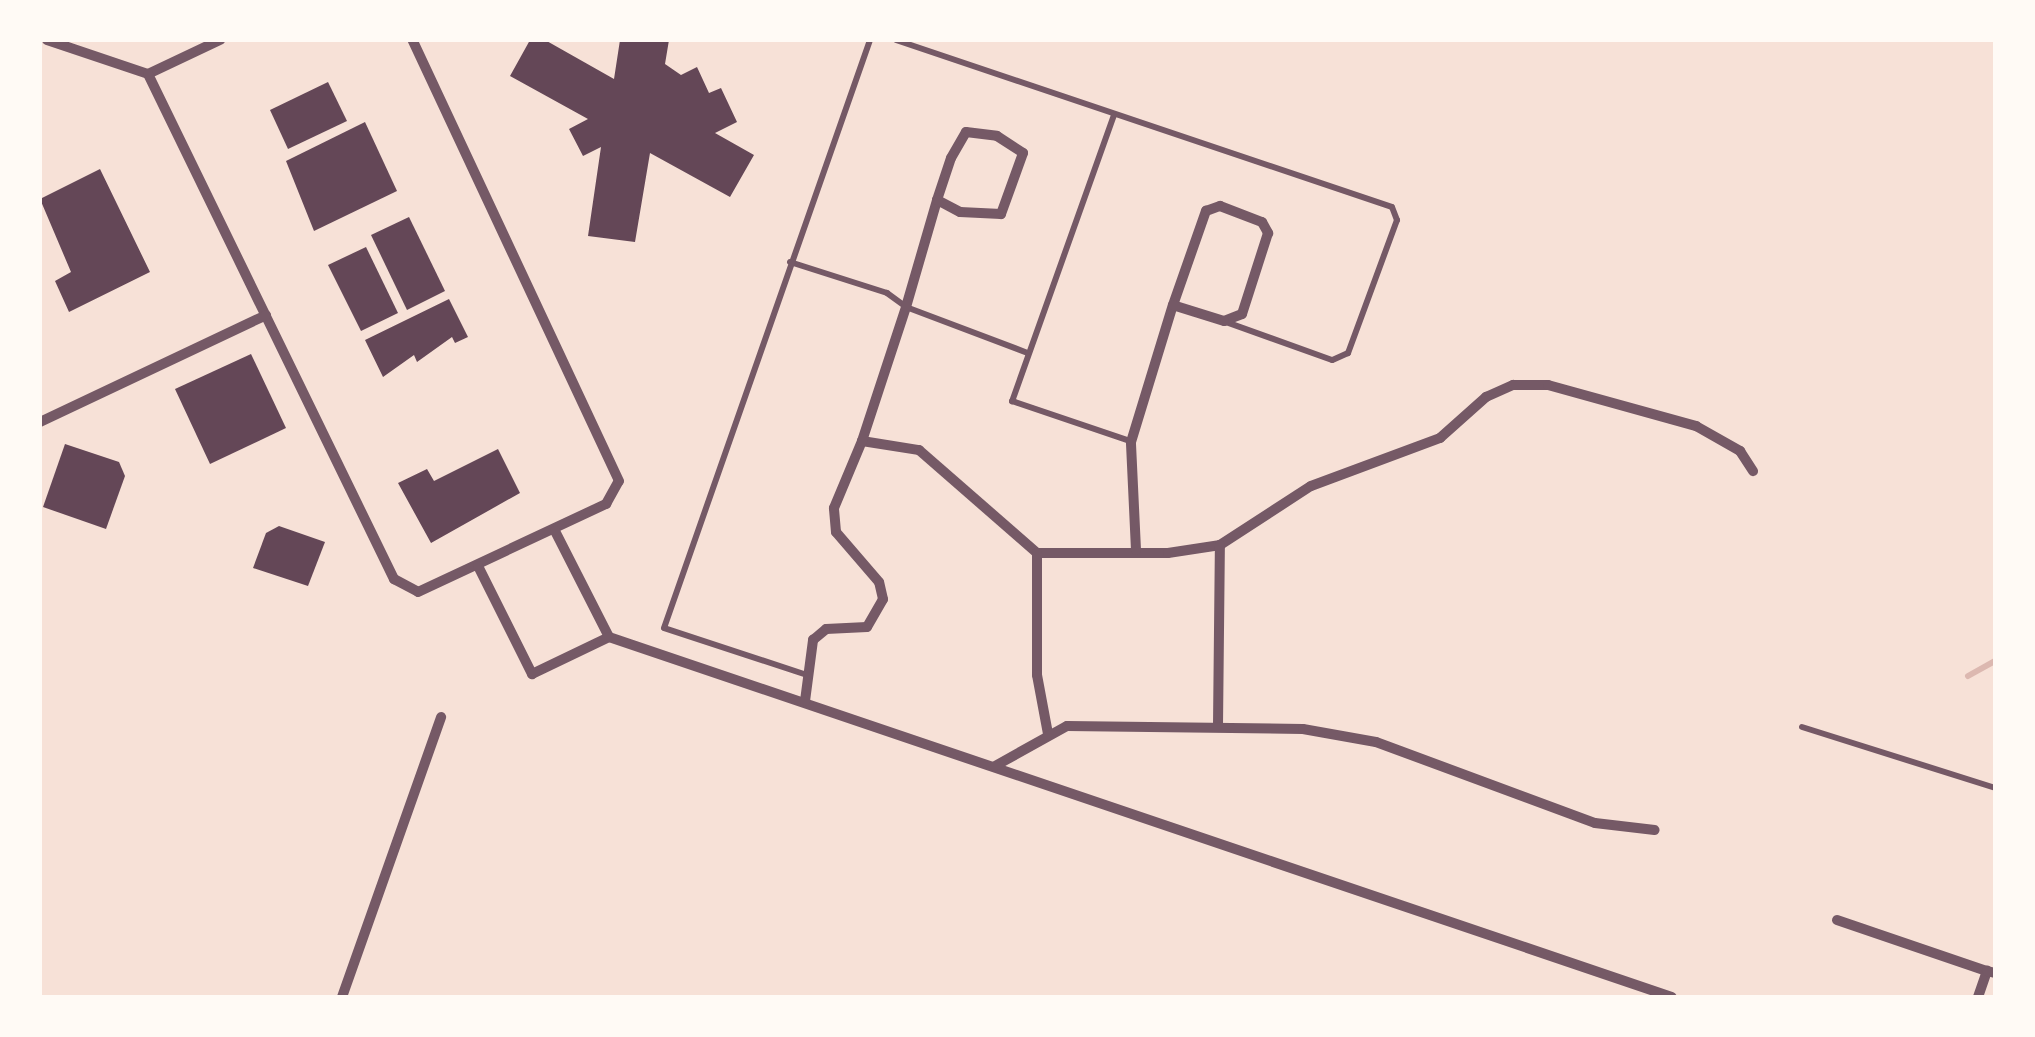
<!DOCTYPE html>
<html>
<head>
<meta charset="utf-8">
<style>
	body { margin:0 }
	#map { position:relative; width:2035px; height:1037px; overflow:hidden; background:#f7e1d7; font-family:Poppins,sans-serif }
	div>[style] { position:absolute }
	.stream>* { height:6px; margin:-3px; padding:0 3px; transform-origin:3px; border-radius:3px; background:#dcb8b0 }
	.building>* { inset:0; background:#644757 }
	.service>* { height:6px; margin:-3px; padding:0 3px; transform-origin:3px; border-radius:3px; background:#755966 }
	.minor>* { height:10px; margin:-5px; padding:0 5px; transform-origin:5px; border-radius:5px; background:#755966 }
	span { translate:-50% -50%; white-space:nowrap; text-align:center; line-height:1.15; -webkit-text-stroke:10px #fffaf5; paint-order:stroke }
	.frame { position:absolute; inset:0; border:42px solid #fffaf5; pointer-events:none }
</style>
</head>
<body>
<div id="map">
	<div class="stream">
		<div style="left:1968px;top:676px;width:31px;rotate:-29deg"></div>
	</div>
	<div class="building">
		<div style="clip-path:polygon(530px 40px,545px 40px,614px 79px,620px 40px,669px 40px,665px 64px,681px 75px,697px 67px,709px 93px,721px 88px,737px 122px,715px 133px,754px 155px,730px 197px,650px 153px,635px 242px,588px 236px,601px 147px,583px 156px,569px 129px,588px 119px,510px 76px)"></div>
		<div style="clip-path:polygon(328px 82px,347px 121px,288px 149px,270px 110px)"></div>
		<div style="clip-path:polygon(365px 122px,397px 191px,314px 231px,286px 161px)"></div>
		<div style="clip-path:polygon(100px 169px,150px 272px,69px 312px,55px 281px,71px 272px,40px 199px)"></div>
		<div style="clip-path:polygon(409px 217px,445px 291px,407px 310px,371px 235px)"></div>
		<div style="clip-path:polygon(366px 247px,398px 313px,361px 331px,328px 265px)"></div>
		<div style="clip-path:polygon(449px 299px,468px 337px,455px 343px,452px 337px,417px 362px,414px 355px,383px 377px,365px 340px)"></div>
		<div style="clip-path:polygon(251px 354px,286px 428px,210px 464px,175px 389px)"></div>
		<div style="clip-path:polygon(65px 444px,119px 462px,125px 476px,106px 529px,43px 507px)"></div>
		<div style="clip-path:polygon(498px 449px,520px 493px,431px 543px,398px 483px,427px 469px,434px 481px)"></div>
		<div style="clip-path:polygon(279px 526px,325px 542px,308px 586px,253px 568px,266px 533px)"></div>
	</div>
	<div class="service">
		<div style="left:896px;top:40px;width:523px;rotate:18.61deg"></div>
		<div style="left:1392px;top:207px;width:14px;rotate:69deg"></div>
		<div style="left:1397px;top:220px;width:142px;rotate:110.2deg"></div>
		<div style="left:1348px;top:353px;width:17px;rotate:156deg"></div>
		<div style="left:1332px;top:360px;width:113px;rotate:-160.3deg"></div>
		<div style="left:1114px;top:115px;width:304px;rotate:109.6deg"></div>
		<div style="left:1012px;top:401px;width:125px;rotate:18.7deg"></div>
		<div style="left:790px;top:262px;width:102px;rotate:17.7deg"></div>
		<div style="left:887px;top:293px;width:24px;rotate:36deg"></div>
		<div style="left:906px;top:307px;width:130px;rotate:20.7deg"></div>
		<div style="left:804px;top:674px;width:147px;rotate:-161.8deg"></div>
		<div style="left:664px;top:628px;width:623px;rotate:-70.69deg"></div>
		<div style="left:1802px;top:727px;width:202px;rotate:17.5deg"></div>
	</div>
	<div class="minor">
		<div style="left:47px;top:40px;width:107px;rotate:18.6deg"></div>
		<div style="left:148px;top:74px;width:80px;rotate:-25.3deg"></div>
		<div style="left:148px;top:74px;width:562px;rotate:64.03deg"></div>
		<div style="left:394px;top:579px;width:27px;rotate:28deg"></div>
		<div style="left:418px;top:592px;width:208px;rotate:-25.1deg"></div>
		<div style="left:606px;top:504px;width:26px;rotate:-61deg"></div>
		<div style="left:619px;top:481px;width:487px;rotate:-115.1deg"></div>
		<div style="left:40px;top:422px;width:250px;rotate:-25.3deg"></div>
		<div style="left:862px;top:441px;width:58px;rotate:9deg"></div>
		<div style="left:919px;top:450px;width:157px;rotate:41.1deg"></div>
		<div style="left:1037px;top:553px;width:131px"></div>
		<div style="left:1168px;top:553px;width:53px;rotate:-8.7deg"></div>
		<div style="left:1220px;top:545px;width:108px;rotate:-33deg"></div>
		<div style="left:1311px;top:486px;width:138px;rotate:-20.4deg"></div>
		<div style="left:1440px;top:438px;width:62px;rotate:-41.7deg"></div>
		<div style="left:1486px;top:397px;width:30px;rotate:-24deg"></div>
		<div style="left:1513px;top:385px;width:35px"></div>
		<div style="left:1548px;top:385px;width:154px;rotate:15.5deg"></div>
		<div style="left:1696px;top:426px;width:51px;rotate:29.6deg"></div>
		<div style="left:1740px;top:451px;width:24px;rotate:57deg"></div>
		<div style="left:555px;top:531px;width:119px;rotate:63deg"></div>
		<div style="left:609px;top:637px;width:1122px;rotate:18.71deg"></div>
		<div style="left:1136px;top:550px;width:108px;rotate:-92.7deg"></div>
		<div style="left:1131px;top:442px;width:143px;rotate:-73deg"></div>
		<div style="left:1173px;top:305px;width:100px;rotate:-70.7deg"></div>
		<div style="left:1206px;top:211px;width:15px;rotate:-20deg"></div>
		<div style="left:1220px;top:206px;width:45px;rotate:20.9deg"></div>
		<div style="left:1262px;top:222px;width:13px;rotate:61deg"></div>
		<div style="left:1268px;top:233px;width:85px;rotate:107.8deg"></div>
		<div style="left:1242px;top:314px;width:19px;rotate:159deg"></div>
		<div style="left:1224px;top:321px;width:53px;rotate:-162.6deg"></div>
		<div style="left:1037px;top:553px;width:122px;rotate:90deg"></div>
		<div style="left:1037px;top:675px;width:60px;rotate:79.4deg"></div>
		<div style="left:478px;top:566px;width:121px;rotate:63.4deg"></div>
		<div style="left:532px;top:674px;width:85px;rotate:-25.7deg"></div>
		<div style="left:805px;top:701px;width:62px;rotate:-82.5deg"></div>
		<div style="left:813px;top:640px;width:17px;rotate:-40deg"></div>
		<div style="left:826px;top:629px;width:41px;rotate:-2.8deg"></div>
		<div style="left:867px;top:627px;width:32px;rotate:-60deg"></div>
		<div style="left:883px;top:599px;width:17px;rotate:-103deg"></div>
		<div style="left:879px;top:582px;width:66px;rotate:-130.7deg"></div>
		<div style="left:836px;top:532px;width:24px;rotate:-95deg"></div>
		<div style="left:834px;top:508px;width:73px;rotate:-67.3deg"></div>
		<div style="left:862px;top:441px;width:141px;rotate:-71.8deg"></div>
		<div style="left:906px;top:307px;width:111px;rotate:-73.8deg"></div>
		<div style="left:937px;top:200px;width:44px;rotate:-71.6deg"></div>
		<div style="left:951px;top:158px;width:30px;rotate:-60deg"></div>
		<div style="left:966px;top:132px;width:31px;rotate:7deg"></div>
		<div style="left:997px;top:136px;width:31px;rotate:33deg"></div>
		<div style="left:1023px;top:153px;width:65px;rotate:109.8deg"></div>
		<div style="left:1001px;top:214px;width:41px;rotate:-177.2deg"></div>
		<div style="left:960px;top:212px;width:26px;rotate:-152deg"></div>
		<div style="left:1218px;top:726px;width:181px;rotate:-89.4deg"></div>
		<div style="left:995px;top:766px;width:82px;rotate:-29.1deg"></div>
		<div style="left:1067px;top:726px;width:236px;rotate:0.7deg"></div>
		<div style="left:1303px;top:729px;width:74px;rotate:10.1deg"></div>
		<div style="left:1376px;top:742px;width:233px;rotate:20.3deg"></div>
		<div style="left:1595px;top:823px;width:60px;rotate:6.7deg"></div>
		<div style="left:1837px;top:920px;width:158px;rotate:18.8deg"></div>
		<div style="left:342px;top:997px;width:297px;rotate:-70.5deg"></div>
		<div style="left:1978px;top:997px;width:28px;rotate:-71deg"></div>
		<div style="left:1987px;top:971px;width:8px;rotate:14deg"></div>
	</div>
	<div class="frame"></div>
</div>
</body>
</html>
